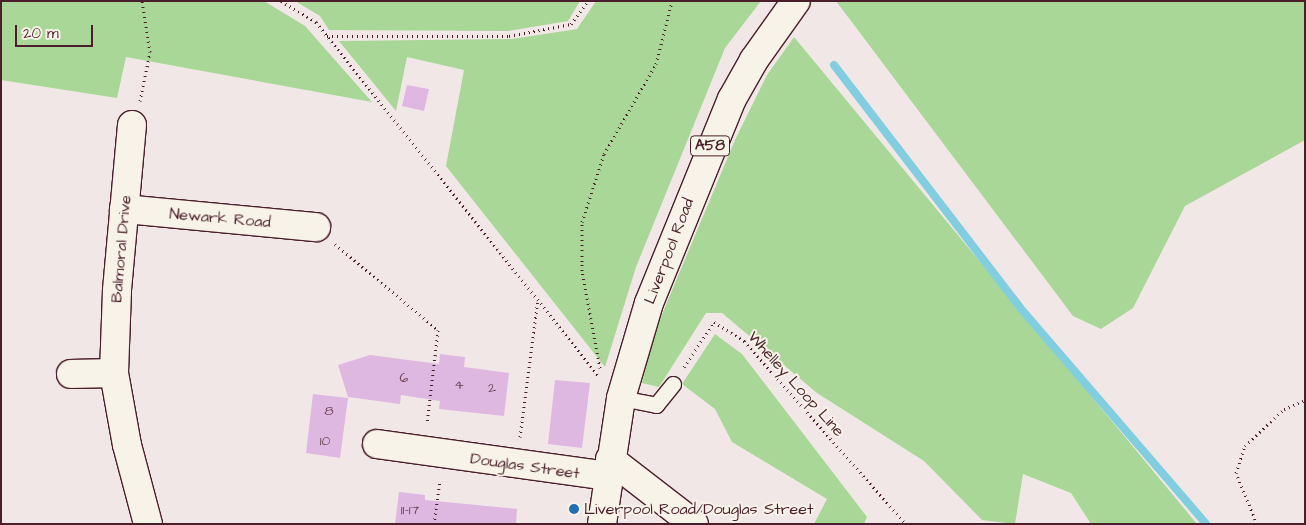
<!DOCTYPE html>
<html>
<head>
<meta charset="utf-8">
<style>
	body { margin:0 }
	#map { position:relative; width:1306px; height:525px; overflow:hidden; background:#f2e7e7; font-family:"Architects Daughter",sans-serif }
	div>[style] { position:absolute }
	.green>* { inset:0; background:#a9d797 }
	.stream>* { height:8px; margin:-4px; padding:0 4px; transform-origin:4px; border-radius:4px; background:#80cedf }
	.building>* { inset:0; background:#deb8e1 }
	.path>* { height:3px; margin-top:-1.5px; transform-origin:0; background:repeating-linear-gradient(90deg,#4a1f2b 0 1px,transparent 0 5px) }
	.roads { filter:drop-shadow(1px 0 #4a1f2b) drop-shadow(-1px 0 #4a1f2b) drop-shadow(0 1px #4a1f2b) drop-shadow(0 -1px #4a1f2b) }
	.service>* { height:15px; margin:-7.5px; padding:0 7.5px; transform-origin:7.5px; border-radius:7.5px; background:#f7f3e8 }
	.minor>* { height:28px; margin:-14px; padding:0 14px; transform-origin:14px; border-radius:14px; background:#f7f3e8 }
	.primary>* { height:28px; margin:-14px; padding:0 14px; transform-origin:14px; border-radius:14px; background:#f7f3e8 }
	.dots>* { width:14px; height:14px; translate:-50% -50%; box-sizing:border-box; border:2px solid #f7f3e8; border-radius:50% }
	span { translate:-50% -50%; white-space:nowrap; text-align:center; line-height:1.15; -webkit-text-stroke:4px #f7f3e8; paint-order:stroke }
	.number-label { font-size:14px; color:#6f4558 }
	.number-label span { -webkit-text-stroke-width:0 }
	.shield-label span { padding:1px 4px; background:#f7f3e8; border:1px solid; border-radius:4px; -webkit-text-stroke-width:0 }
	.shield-label { font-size:15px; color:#4a1f2b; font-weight:700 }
	.street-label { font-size:16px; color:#4a1f2b }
	.poi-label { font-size:16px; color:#4a1f2b }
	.left { translate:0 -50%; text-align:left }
	.frame { position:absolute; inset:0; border:2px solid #4a1f2b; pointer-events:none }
	.scale { position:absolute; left:15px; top:25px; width:78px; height:22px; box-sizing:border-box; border:2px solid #4a1f2b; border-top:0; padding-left:6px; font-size:15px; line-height:18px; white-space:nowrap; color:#4a1f2b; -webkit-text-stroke:4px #f7f3e8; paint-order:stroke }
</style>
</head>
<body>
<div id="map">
	<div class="green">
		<div style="clip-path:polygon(1px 1px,264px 1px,305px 26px,372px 102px,126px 57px,117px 98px,1px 80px)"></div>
		<div style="clip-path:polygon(295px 1px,580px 1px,568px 21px,508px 31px,329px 30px,320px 16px)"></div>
		<div style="clip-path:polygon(596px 1px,761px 1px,725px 48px,636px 267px,605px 367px,446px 166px,464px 70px,407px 57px,396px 111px,339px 41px,512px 39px,577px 29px)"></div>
		<div style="clip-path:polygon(836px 1px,1305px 1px,1305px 140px,1185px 206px,1133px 308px,1101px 329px,1073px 316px)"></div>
		<div style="clip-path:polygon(794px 37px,1197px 524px,1091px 524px,1071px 493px,1023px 474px,1015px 524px,982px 520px,924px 461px,817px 393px,722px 313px,706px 313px,659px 387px,642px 383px,655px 331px,735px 140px,767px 75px)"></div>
		<div style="clip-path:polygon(715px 334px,742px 354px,867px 517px,864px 524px,814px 524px,827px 499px,732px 442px,715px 409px,682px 384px)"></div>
	</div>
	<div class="stream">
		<div style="left:834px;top:65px;width:310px;rotate:52.5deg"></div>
		<div style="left:1023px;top:311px;width:281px;rotate:49.3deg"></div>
	</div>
	<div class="building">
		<div style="clip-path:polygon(407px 85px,429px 89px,424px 111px,402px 106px)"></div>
		<div style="clip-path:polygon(440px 354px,465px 357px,464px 367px,509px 373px,504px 416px,439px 409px,440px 401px,401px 395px,400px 404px,348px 397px,338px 365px,370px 355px,439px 364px)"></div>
		<div style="clip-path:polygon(555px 380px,590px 383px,582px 448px,548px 444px)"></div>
		<div style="clip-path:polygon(313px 394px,348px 398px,340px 458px,306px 453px)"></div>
		<div style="clip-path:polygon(399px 492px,425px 495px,425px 500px,517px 509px,516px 524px,395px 524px)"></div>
	</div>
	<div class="path">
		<div style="left:281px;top:1px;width:41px;rotate:31deg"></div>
		<div style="left:316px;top:22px;width:453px;rotate:51.4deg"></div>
		<div style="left:327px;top:36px;width:182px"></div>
		<div style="left:509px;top:36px;width:63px;rotate:-11deg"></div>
		<div style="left:571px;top:24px;width:29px;rotate:-54deg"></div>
		<div style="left:140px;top:101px;width:50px;rotate:-78.5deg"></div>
		<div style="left:150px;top:52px;width:52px;rotate:-98.9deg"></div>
		<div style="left:335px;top:244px;width:134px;rotate:39.9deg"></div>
		<div style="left:438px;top:330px;width:95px;rotate:96.7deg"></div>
		<div style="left:684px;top:367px;width:54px;rotate:-56.3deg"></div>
		<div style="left:714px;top:322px;width:36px;rotate:32deg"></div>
		<div style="left:744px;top:341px;width:244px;rotate:48.5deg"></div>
		<div style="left:600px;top:368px;width:99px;rotate:-100.5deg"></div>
		<div style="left:582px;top:271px;width:49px;rotate:-90deg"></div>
		<div style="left:582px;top:222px;width:71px;rotate:-72.1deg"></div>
		<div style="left:604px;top:154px;width:104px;rotate:-60deg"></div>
		<div style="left:656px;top:64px;width:65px;rotate:-75.7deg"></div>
		<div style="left:520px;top:437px;width:139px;rotate:-82.6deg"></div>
		<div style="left:434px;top:524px;width:44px;rotate:-82.2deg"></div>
		<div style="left:1257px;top:524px;width:55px;rotate:-112.4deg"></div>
		<div style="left:1236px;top:473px;width:28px;rotate:-72deg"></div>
		<div style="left:1245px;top:446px;width:54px;rotate:-43.5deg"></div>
		<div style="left:1284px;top:409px;width:23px;rotate:-23deg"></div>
	</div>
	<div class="roads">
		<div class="service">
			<div style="left:621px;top:398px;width:36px;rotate:11deg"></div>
			<div style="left:656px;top:405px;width:27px;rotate:-51deg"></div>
		</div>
		<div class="minor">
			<div style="left:132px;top:125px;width:167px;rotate:95.2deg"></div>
			<div style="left:117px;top:291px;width:82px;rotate:92.1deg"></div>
			<div style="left:114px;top:373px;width:73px;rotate:79.8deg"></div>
			<div style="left:127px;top:445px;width:82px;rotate:75.1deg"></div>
			<div style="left:124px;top:209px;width:193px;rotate:5.4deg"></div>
			<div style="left:71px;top:374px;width:43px;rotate:-1.3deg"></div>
			<div style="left:377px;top:444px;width:233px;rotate:7.9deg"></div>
			<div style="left:610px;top:459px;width:106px;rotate:37.7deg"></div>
		</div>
		<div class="primary">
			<div style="left:602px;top:524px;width:127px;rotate:-81.4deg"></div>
			<div style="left:621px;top:398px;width:99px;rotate:-73.6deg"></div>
			<div style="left:649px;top:303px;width:220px;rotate:-67.9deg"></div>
			<div style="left:732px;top:99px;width:45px;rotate:-60.6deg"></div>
			<div style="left:754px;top:60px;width:72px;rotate:-54.6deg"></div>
		</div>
	</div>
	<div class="dots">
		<div style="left:574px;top:509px;background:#1f6fb2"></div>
	</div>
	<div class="number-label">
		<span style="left:404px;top:378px">6</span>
		<span style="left:459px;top:385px">4</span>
		<span style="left:492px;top:388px">2</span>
		<span style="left:329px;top:411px">8</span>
		<span style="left:325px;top:441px">10</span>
		<span style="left:410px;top:510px">11-17</span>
	</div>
	<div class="shield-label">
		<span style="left:710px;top:146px">A58</span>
	</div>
	<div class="street-label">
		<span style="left:220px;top:218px;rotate:5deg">Newark Road</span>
		<span style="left:121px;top:249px;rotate:-85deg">Balmoral Drive</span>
		<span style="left:669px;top:251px;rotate:-69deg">Liverpool Road</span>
		<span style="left:796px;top:384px;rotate:48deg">Whelley Loop Line</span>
		<span style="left:525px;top:466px;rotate:8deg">Douglas Street</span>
	</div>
	<div class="poi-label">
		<span class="left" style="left:584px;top:509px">Liverpool Road/Douglas Street</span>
	</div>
	<div class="frame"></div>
	<div class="scale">20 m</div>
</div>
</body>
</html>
